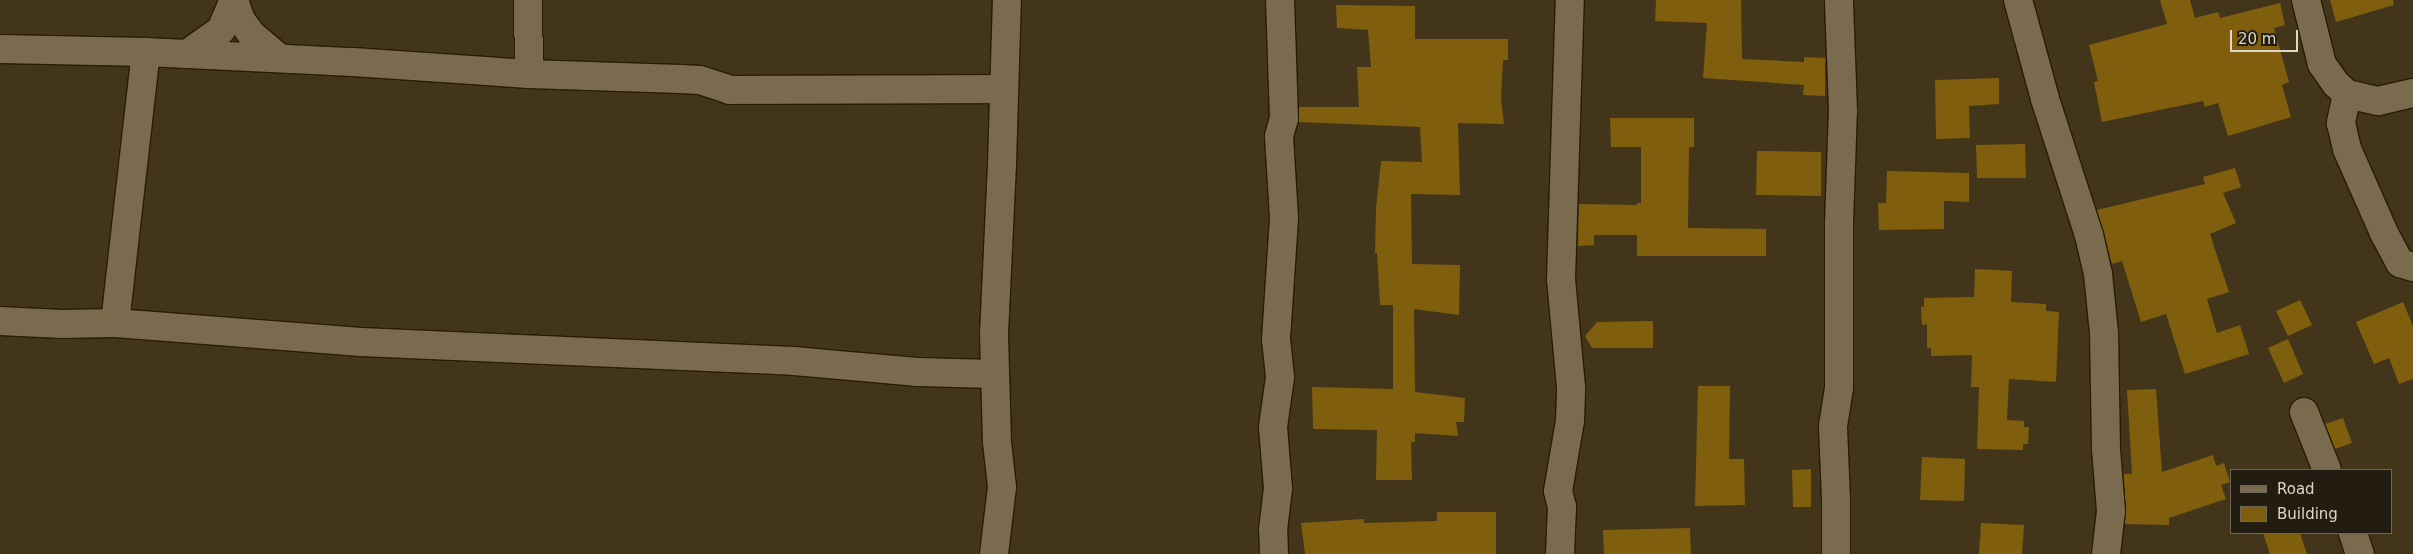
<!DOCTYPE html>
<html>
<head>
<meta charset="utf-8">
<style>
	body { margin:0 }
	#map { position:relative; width:2413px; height:554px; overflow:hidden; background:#423519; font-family:"DejaVu Sans",sans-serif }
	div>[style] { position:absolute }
	.building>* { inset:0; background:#7f5f0e }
	.roads { filter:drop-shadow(1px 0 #281c01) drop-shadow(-1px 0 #281c01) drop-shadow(0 1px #281c01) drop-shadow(0 -1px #281c01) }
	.minor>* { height:28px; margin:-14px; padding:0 14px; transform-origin:14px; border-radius:14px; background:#7a6b4f }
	span { translate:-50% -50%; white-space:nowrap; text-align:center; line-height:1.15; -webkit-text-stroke:5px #231d11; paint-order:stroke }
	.legend { position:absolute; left:2230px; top:469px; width:162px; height:65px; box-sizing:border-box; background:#231d11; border:1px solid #6e675a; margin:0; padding:6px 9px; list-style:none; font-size:15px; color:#ded6c7 }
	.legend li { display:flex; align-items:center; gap:10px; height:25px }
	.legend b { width:25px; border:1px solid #6e675a }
	.scale { position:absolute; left:2230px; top:30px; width:68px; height:22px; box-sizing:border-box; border:2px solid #ded6c7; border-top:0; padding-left:6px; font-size:15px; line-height:18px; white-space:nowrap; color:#ded6c7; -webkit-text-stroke:4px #231d11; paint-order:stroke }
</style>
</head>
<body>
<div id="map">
	<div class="building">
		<div style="clip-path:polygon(1656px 0,1741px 0,1742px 59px,1804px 62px,1804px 57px,1825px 58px,1825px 96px,1803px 95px,1804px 85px,1703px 78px,1707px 23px,1655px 21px)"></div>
		<div style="clip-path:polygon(2160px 0,2190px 0,2195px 18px,2218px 12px,2220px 18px,2280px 3px,2285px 25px,2274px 28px,2289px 82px,2282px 85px,2291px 117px,2228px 136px,2218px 103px,2205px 107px,2203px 101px,2102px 122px,2094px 82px,2098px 81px,2089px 45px,2167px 24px)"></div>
		<div style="clip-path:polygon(2330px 0,2393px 0,2394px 5px,2336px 22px)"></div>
		<div style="clip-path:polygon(1336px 5px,1415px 6px,1415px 39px,1508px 39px,1508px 60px,1503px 60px,1501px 98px,1504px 124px,1458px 123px,1460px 195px,1411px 194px,1412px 264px,1460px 265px,1459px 315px,1414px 309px,1415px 392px,1465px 398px,1464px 422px,1456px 422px,1458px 436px,1415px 433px,1415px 442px,1411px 442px,1412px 480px,1376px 480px,1377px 430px,1313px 429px,1312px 387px,1393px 389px,1393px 305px,1380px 305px,1377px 253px,1375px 253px,1376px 208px,1381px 161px,1422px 162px,1420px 127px,1299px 122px,1299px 107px,1359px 107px,1357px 67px,1371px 67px,1368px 30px,1337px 28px)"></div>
		<div style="clip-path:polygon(1999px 78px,1999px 104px,1969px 106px,1970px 138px,1936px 139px,1935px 80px)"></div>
		<div style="clip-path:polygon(1610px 118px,1694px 118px,1694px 147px,1689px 147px,1688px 228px,1766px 229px,1766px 256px,1637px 256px,1637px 235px,1594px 235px,1594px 245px,1578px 246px,1579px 204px,1637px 205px,1637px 203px,1641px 203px,1641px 147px,1611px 147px)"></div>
		<div style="clip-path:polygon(2025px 144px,2026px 178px,1977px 178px,1976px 145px)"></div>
		<div style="clip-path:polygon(1757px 151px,1821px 152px,1821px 196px,1756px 195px)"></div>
		<div style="clip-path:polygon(2235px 168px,2241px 187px,2223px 193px,2236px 223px,2210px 234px,2229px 292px,2207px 299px,2217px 333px,2240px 325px,2249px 354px,2185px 374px,2166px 314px,2141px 322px,2122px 261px,2112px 264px,2097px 210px,2205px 184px,2203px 177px)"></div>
		<div style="clip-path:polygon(1887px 171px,1969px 173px,1969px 202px,1944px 201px,1944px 229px,1879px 230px,1878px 203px,1886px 203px)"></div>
		<div style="clip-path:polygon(1975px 269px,2012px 271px,2011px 302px,2046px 304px,2046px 311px,2059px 312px,2056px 382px,2009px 379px,2007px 420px,2024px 421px,2024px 427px,2029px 427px,2028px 444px,2023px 444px,2023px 450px,1977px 449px,1979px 387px,1971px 387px,1972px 355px,1931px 356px,1931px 348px,1927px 348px,1927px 324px,1922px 325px,1921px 307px,1924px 307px,1924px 298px,1974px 297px)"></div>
		<div style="clip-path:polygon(2300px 300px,2312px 325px,2288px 336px,2276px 311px)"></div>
		<div style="clip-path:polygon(2403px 302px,2413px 326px,2413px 379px,2399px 384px,2389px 358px,2374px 364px,2356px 322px)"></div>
		<div style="clip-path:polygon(1653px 321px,1653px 348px,1592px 348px,1585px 336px,1597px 322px)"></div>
		<div style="clip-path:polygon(2288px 339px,2303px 374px,2284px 383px,2268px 348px)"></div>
		<div style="clip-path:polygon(1698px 386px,1730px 386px,1729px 459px,1744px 459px,1745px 505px,1695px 506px)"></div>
		<div style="clip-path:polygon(2156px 389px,2162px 472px,2213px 455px,2216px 466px,2224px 463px,2230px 482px,2221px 485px,2226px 499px,2169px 518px,2169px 525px,2125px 524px,2124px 474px,2132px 474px,2127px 390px)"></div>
		<div style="clip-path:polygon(2343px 418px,2352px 443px,2335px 449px,2325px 424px)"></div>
		<div style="clip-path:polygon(1922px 457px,1965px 459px,1964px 501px,1920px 500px)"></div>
		<div style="clip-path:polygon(1811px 469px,1811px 507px,1793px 507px,1792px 470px)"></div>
		<div style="clip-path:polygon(1437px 512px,1496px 512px,1496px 554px,1305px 554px,1301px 523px,1364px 519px,1364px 523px,1437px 521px)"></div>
		<div style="clip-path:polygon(1981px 523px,2024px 525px,2022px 554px,1979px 554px)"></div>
		<div style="clip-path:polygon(1690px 528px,1691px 554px,1604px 554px,1603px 530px)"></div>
		<div style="clip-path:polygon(2263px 533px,2300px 533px,2307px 554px,2270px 554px)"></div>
	</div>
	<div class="roads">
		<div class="minor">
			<div style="left:234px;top:0;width:21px;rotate:71deg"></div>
			<div style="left:241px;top:20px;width:19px;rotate:54deg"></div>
			<div style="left:252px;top:35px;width:35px;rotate:40deg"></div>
			<div style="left:528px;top:0;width:74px;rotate:89.2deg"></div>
			<div style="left:2018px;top:0;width:103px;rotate:74.7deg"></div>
			<div style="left:2045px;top:99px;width:143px;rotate:72.1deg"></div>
			<div style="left:2089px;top:235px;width:40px;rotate:77deg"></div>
			<div style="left:2098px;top:274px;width:59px;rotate:84.2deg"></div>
			<div style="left:2104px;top:333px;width:116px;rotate:89deg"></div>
			<div style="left:2106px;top:449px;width:62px;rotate:85.4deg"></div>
			<div style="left:2111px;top:511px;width:43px;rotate:96.6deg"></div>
			<div style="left:2306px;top:0;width:66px;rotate:76deg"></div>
			<div style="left:2322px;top:64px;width:24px;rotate:55deg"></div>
			<div style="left:2336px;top:84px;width:15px;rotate:42deg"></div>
			<div style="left:2347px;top:94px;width:32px;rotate:13deg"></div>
			<div style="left:2378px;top:101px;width:36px;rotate:-13deg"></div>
			<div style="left:0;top:49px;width:146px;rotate:1.2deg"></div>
			<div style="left:146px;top:52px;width:207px;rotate:2.8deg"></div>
			<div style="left:353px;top:62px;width:176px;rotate:3.9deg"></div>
			<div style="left:529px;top:74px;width:151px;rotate:1.9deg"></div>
			<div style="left:680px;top:79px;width:20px;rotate:3deg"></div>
			<div style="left:700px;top:80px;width:32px;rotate:18deg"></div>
			<div style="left:730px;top:90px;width:274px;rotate:-0.2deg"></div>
			<div style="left:187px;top:54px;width:42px;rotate:-35.2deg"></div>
			<div style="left:221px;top:30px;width:33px;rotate:-67deg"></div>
			<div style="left:2347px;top:94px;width:30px;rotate:102deg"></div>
			<div style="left:2341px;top:123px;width:27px;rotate:77deg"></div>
			<div style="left:2347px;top:149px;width:92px;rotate:66.2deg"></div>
			<div style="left:2384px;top:233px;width:34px;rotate:62deg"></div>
			<div style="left:2400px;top:263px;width:14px;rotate:17deg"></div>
			<div style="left:0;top:321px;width:62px;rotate:2.8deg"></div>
			<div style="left:62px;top:324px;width:53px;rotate:-1.1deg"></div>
			<div style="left:115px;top:323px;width:247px;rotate:4.4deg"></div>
			<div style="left:361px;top:342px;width:433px;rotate:2.5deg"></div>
			<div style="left:794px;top:361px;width:124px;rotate:5.1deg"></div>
			<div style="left:918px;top:372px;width:76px;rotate:1.5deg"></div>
			<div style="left:115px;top:323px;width:273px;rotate:-83.5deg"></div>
			<div style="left:2304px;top:412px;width:62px;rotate:68.4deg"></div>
			<div style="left:2353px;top:533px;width:22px;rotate:72deg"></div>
			<div style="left:994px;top:554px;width:67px;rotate:-83.2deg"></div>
			<div style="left:1002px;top:487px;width:45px;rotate:-96.3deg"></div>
			<div style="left:997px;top:442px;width:108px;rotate:-91.6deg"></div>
			<div style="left:994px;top:334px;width:169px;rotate:-87.3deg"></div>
			<div style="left:1002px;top:165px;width:165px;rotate:-88.3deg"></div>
			<div style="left:1274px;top:554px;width:24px;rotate:-92deg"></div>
			<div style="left:1273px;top:530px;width:42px;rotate:-83.2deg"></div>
			<div style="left:1278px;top:488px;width:61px;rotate:-94.7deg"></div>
			<div style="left:1273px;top:427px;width:50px;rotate:-82deg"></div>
			<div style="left:1280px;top:377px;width:38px;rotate:-96deg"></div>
			<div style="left:1276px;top:339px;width:121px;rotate:-86.2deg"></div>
			<div style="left:1284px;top:218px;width:82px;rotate:-93.5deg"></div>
			<div style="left:1279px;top:136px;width:18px;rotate:-74deg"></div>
			<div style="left:1284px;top:119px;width:119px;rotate:-91.9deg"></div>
			<div style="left:1560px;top:554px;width:47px;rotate:-87.6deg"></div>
			<div style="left:1562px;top:507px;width:16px;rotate:-104deg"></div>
			<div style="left:1558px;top:491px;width:71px;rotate:-80.3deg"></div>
			<div style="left:1570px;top:421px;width:34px;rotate:-88deg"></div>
			<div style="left:1571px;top:387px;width:108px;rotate:-95.3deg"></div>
			<div style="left:1561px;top:279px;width:279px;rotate:-88.2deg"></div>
			<div style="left:1836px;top:554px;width:55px;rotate:-90deg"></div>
			<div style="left:1836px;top:499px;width:73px;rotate:-92.4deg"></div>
			<div style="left:1833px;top:426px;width:39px;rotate:-81deg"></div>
			<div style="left:1839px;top:387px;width:163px;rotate:-90deg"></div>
			<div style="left:1839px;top:224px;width:113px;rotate:-88deg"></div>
			<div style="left:1843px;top:111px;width:111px;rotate:-92.1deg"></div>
		</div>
	</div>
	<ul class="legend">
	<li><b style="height:6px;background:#7a6b4f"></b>Road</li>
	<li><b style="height:14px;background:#7f5f0e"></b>Building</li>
	</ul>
	<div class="scale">20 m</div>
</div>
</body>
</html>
